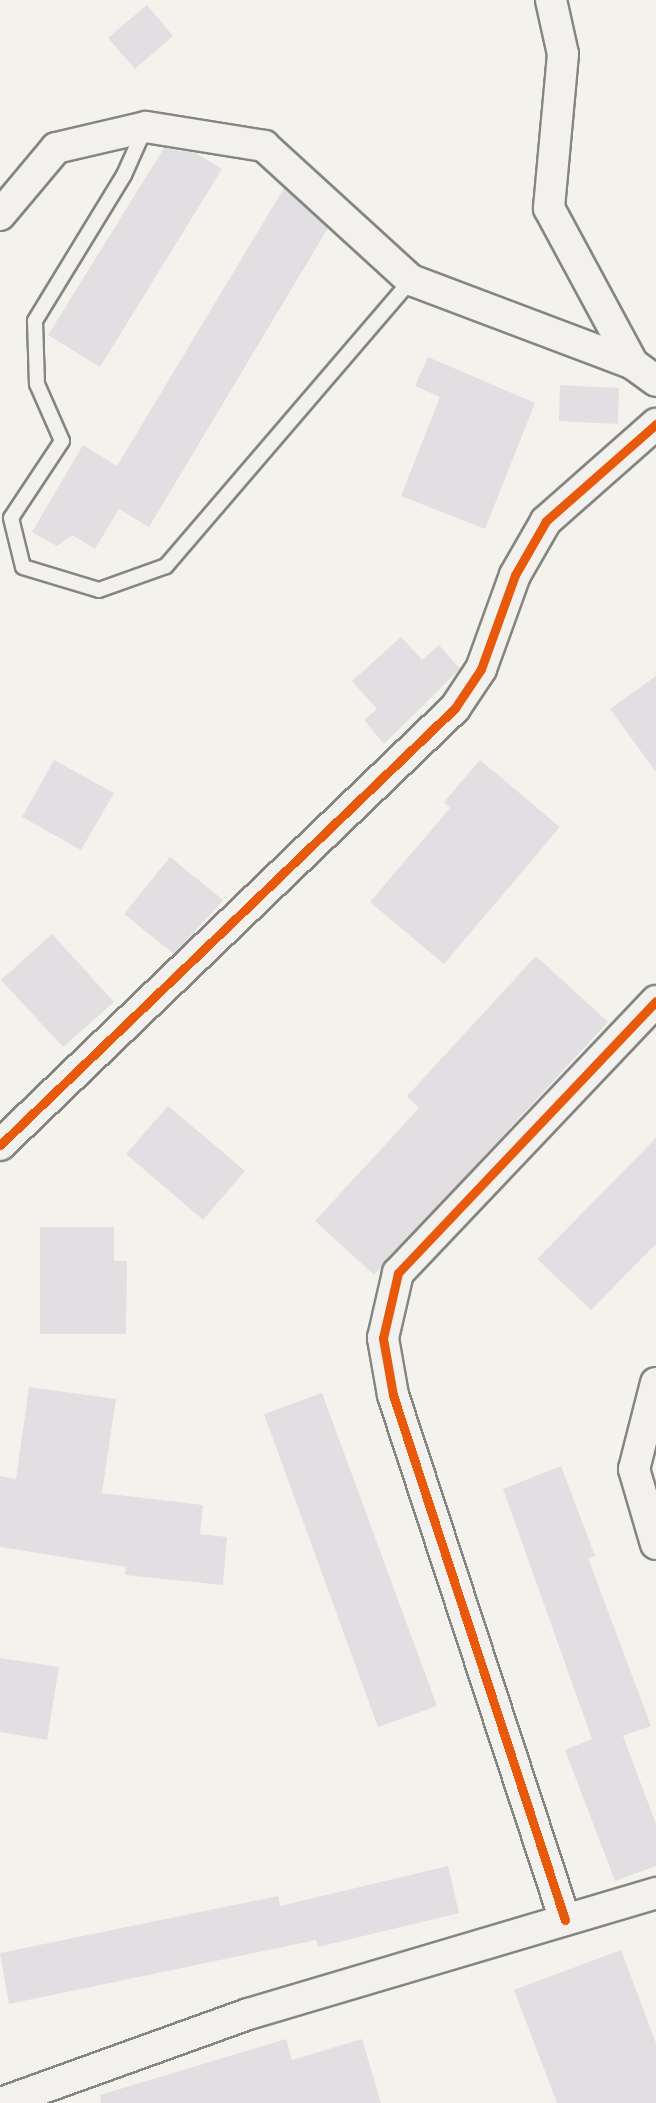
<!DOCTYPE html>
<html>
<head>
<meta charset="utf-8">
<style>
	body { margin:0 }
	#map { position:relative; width:656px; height:2103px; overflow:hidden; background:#f4f2ec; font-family:"Architects Daughter",sans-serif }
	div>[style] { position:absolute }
	.building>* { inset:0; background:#e2dfe3 }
	.roads { filter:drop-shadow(2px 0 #858582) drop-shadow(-2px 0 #858582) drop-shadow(0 2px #858582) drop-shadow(0 -2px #858582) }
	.service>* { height:14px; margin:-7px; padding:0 7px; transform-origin:7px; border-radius:7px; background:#f2f1ed }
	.minor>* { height:30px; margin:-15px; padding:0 15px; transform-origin:15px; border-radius:15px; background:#f2f1ed }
	.cycleway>* { height:9px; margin:-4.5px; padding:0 4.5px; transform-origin:4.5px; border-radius:4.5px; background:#e8590c }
	span { translate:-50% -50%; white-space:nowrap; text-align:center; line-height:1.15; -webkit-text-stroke:5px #f7f3e8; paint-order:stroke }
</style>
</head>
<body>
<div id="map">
	<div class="building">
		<div style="clip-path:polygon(147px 5px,173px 36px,135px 69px,108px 38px)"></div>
		<div style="clip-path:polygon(164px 148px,195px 153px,222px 169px,100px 367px,48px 335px)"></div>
		<div style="clip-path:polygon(284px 188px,328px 228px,149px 527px,119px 509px,95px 549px,72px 535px,57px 546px,32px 532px,83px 445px,117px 466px)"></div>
		<div style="clip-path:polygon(428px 357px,535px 403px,485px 529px,401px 496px,440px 397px,415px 386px)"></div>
		<div style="clip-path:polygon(560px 385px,619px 388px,618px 424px,559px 421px)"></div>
		<div style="clip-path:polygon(401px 637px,422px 660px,439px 645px,460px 669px,384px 744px,364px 720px,377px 709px,352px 681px)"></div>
		<div style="clip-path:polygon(656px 676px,656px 772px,610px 709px)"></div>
		<div style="clip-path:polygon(54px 760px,114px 793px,81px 850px,22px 817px)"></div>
		<div style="clip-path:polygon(480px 760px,560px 827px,444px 964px,370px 902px,450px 808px,444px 802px)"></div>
		<div style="clip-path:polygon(170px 857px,223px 900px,174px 954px,124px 914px)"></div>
		<div style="clip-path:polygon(52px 934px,114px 1002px,63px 1047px,1px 980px)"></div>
		<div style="clip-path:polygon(536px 956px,608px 1022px,374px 1275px,315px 1221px,419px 1108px,407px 1096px)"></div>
		<div style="clip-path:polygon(168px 1106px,245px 1171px,203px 1220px,126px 1154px)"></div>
		<div style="clip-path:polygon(656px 1138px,656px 1244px,591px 1310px,537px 1259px)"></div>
		<div style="clip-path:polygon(40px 1227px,114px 1227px,114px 1261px,127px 1261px,126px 1334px,40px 1334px)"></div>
		<div style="clip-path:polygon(29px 1387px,116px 1399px,102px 1493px,203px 1505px,200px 1534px,227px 1537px,223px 1585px,125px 1575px,126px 1567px,0 1547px,0 1476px,16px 1479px)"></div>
		<div style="clip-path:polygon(322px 1393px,437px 1706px,378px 1727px,264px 1414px)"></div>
		<div style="clip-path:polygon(561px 1466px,595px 1556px,588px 1558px,651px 1726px,623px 1736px,656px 1824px,656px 1866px,615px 1881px,565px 1750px,592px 1739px,503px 1489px)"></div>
		<div style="clip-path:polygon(0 1658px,59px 1667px,47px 1740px,0 1732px)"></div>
		<div style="clip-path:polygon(448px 1866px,459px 1913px,318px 1947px,316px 1940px,9px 2004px,0 1953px,278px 1896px,280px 1906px)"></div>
		<div style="clip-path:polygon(621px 1950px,656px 2043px,656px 2103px,557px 2103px,514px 1990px)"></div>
		<div style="clip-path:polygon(286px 2039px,292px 2060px,362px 2039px,381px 2103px,101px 2103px,100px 2095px)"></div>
	</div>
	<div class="roads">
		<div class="service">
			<div style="left:145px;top:128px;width:51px;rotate:114.1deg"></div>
			<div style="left:124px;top:175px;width:171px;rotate:121.4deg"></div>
			<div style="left:35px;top:321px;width:63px;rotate:88.2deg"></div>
			<div style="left:37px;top:384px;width:62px;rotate:66.3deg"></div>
			<div style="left:62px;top:441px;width:92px;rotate:123.5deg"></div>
			<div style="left:11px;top:518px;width:50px;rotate:76.2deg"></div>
			<div style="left:23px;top:567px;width:79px;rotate:16.8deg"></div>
			<div style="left:99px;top:590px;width:71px;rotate:-19.7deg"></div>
			<div style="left:166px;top:566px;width:377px;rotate:-49.4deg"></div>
		</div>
		<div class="minor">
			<div style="left:551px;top:0;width:55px;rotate:77.5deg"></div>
			<div style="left:563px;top:54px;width:155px;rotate:95.2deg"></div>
			<div style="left:549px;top:208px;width:177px;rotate:61.7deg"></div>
			<div style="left:0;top:215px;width:87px;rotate:-50.1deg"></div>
			<div style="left:56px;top:148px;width:92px;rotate:-13.1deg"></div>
			<div style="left:146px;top:127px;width:120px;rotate:9.1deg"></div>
			<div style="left:264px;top:146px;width:199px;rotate:42.4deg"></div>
			<div style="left:411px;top:280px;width:237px;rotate:20.7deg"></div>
			<div style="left:633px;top:364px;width:29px;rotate:36deg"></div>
			<div style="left:0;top:1145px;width:631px;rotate:-43.84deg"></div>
			<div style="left:455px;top:708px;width:47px;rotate:-56.3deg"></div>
			<div style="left:481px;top:669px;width:100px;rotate:-70.1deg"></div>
			<div style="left:515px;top:575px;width:62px;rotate:-60.1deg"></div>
			<div style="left:546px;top:521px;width:147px;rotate:-41.4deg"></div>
			<div style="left:656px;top:1383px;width:89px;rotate:104.3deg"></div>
			<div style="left:634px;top:1469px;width:78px;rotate:73.7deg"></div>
			<div style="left:565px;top:1920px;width:552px;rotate:-108.14deg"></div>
			<div style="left:393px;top:1395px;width:58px;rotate:-100deg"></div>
			<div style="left:383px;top:1338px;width:67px;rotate:-77deg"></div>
			<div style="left:398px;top:1273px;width:375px;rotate:-46.5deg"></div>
			<div style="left:1px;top:2103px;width:263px;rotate:-19.8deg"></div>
			<div style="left:248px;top:2014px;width:426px;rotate:-16.5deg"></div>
		</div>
	</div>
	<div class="cycleway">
		<div style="left:0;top:1145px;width:631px;rotate:-43.84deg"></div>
		<div style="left:455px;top:708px;width:47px;rotate:-56.3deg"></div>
		<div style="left:481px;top:669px;width:100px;rotate:-70.1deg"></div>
		<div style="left:515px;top:575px;width:62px;rotate:-60.1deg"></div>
		<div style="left:546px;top:521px;width:147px;rotate:-41.4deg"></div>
		<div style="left:565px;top:1920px;width:552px;rotate:-108.14deg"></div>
		<div style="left:393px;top:1395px;width:58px;rotate:-100deg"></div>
		<div style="left:383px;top:1338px;width:67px;rotate:-77deg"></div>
		<div style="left:398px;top:1273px;width:375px;rotate:-46.5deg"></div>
	</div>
</div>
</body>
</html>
